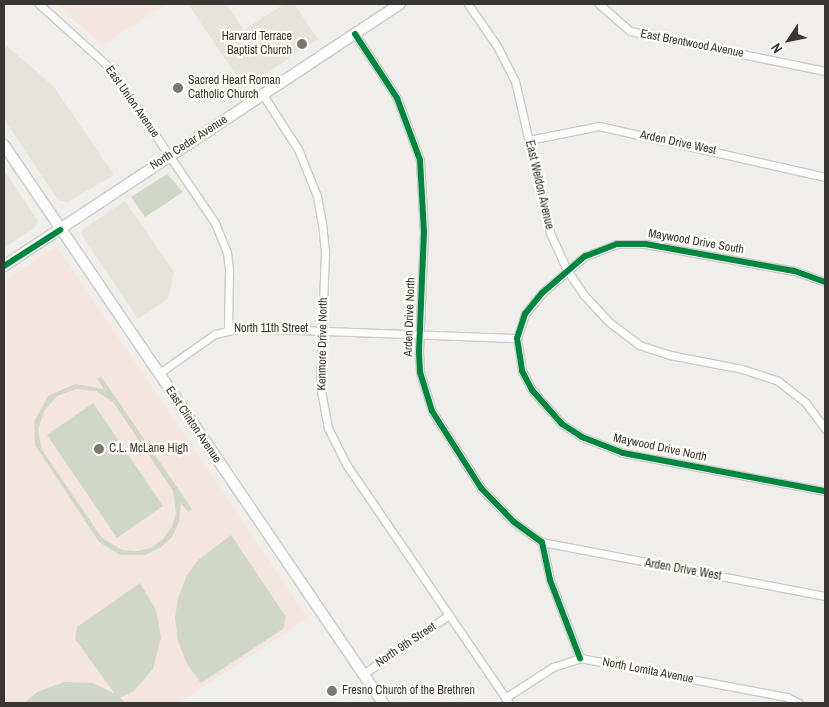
<!DOCTYPE html>
<html>
<head>
<meta charset="utf-8">
<style>
	body { margin:0 }
	#map { position:relative; width:829px; height:707px; overflow:hidden; background:#efeeeb; font-family:"Archivo Narrow",sans-serif }
	div>[style] { position:absolute }
	.built>* { inset:0; background:#e6e3da }
	.education>* { inset:0; background:#f4e6df }
	.green>* { inset:0; background:#d0d7c6 }
	.roads { filter:drop-shadow(1px 0 #cccbc9) drop-shadow(-1px 0 #cccbc9) drop-shadow(0 1px #cccbc9) drop-shadow(0 -1px #cccbc9) }
	.street>* { height:7px; margin:-3.5px; padding:0 3.5px; transform-origin:3.5px; border-radius:3.5px; background:#fdfcfc }
	.secondary>* { height:10px; margin:-5px; padding:0 5px; transform-origin:5px; border-radius:5px; background:#fdfcfc }
	.cycleway>* { height:6px; margin:-3px; padding:0 3px; transform-origin:3px; border-radius:3px; background:#00873e }
	.dots>* { width:14px; height:14px; translate:-50% -50%; box-sizing:border-box; border:2px solid #fffcf6; border-radius:50% }
	span { translate:-50% -50%; white-space:nowrap; text-align:center; line-height:1.15; -webkit-text-stroke:4.5px #fffcf6; paint-order:stroke }
	.poi-label { font-size:12px; color:#383735 }
	.right { translate:-100% -50%; text-align:right }
	.left { translate:0 -50%; text-align:left }
	.street-label { font-size:12px; color:#383735 }
	.frame { position:absolute; inset:0; border:5px solid #383735; pointer-events:none }
	.north { position:absolute; left:764px; top:15px; width:50px; height:50px; -webkit-text-stroke:4px #fffcf6; paint-order:stroke; rotate:236deg; font-size:14px; font-weight:700; line-height:20px; text-align:center; color:#383735 }
	.north::after { content:''; display:block; margin:auto; width:18px; height:22px; background:#383735; clip-path:polygon(50% 0,100% 100%,50% 72%,0 100%) }
</style>
</head>
<body>
<div id="map">
	<div class="built">
		<div style="clip-path:polygon(188px 4px,226px 4px,244px 30px,284px 4px,294px 4px,318px 39px,245px 88px)"></div>
		<div style="clip-path:polygon(4px 43px,54px 87px,114px 175px,67px 202px,58px 200px,4px 119px)"></div>
		<div style="clip-path:polygon(4px 170px,38px 221px,35px 227px,4px 248px)"></div>
		<div style="clip-path:polygon(125px 201px,174px 272px,168px 299px,138px 319px,81px 234px,83px 229px)"></div>
	</div>
	<div class="education">
		<div style="clip-path:polygon(56px 4px,166px 4px,103px 45px)"></div>
		<div style="clip-path:polygon(54px 247px,58px 248px,308px 618px,179px 703px,4px 703px,4px 281px)"></div>
	</div>
	<div class="green">
		<div style="clip-path:polygon(167px 174px,183px 192px,145px 217px,131px 197px)"></div>
		<div style="clip-path:polygon(evenodd,101px 376px,192px 509px,188px 512px,181px 503px,179px 522px,172px 537px,160px 548px,145px 555px,120px 555px,99px 542px,35px 445px,34px 422px,48px 396px,75px 384px,104px 389px,97px 379px,101px 376px,76px 389px,96px 391px,113px 402px,173px 491px,176px 513px,172px 527px,163px 539px,151px 548px,136px 551px,122px 550px,102px 538px,42px 450px,38px 430px,44px 411px,57px 396px,76px 389px)"></div>
		<div style="clip-path:polygon(93px 403px,163px 506px,117px 538px,47px 435px)"></div>
		<div style="clip-path:polygon(231px 535px,286px 617px,283px 629px,201px 683px,187px 664px,178px 641px,175px 618px,178px 598px,186px 577px,197px 561px)"></div>
		<div style="clip-path:polygon(140px 583px,156px 610px,161px 638px,153px 669px,134px 691px,120px 698px,126px 703px,24px 703px,37px 692px,64px 682px,93px 683px,115px 694px,75px 639px,77px 627px)"></div>
	</div>
	<div class="roads">
		<div class="street">
			<div style="left:39px;top:4px;width:94px;rotate:42deg"></div>
			<div style="left:109px;top:67px;width:189px;rotate:55.8deg"></div>
			<div style="left:215px;top:223px;width:32px;rotate:68deg"></div>
			<div style="left:227px;top:253px;width:17px;rotate:83deg"></div>
			<div style="left:229px;top:270px;width:59px;rotate:91deg"></div>
			<div style="left:468px;top:4px;width:51px;rotate:55.4deg"></div>
			<div style="left:497px;top:46px;width:39px;rotate:63deg"></div>
			<div style="left:515px;top:81px;width:156px;rotate:77deg"></div>
			<div style="left:550px;top:233px;width:41px;rotate:65.3deg"></div>
			<div style="left:567px;top:270px;width:29px;rotate:56deg"></div>
			<div style="left:583px;top:294px;width:38px;rotate:47deg"></div>
			<div style="left:609px;top:322px;width:38px;rotate:37deg"></div>
			<div style="left:639px;top:345px;width:33px;rotate:18deg"></div>
			<div style="left:670px;top:355px;width:73px;rotate:11deg"></div>
			<div style="left:742px;top:369px;width:38px;rotate:18deg"></div>
			<div style="left:778px;top:381px;width:34px;rotate:38deg"></div>
			<div style="left:805px;top:402px;width:34px;rotate:53deg"></div>
			<div style="left:599px;top:4px;width:41px;rotate:41.1deg"></div>
			<div style="left:630px;top:31px;width:199px;rotate:11.6deg"></div>
			<div style="left:355px;top:34px;width:77px;rotate:56.7deg"></div>
			<div style="left:397px;top:98px;width:66px;rotate:69.6deg"></div>
			<div style="left:420px;top:160px;width:72px;rotate:86.8deg"></div>
			<div style="left:424px;top:232px;width:120px;rotate:92.4deg"></div>
			<div style="left:419px;top:352px;width:20px;rotate:87deg"></div>
			<div style="left:420px;top:372px;width:41px;rotate:72.9deg"></div>
			<div style="left:432px;top:411px;width:91px;rotate:57.5deg"></div>
			<div style="left:481px;top:488px;width:47px;rotate:45.9deg"></div>
			<div style="left:514px;top:522px;width:34px;rotate:36deg"></div>
			<div style="left:542px;top:542px;width:39px;rotate:78deg"></div>
			<div style="left:550px;top:580px;width:84px;rotate:69deg"></div>
			<div style="left:263px;top:95px;width:64px;rotate:57.1deg"></div>
			<div style="left:298px;top:149px;width:51px;rotate:68deg"></div>
			<div style="left:317px;top:196px;width:27px;rotate:80deg"></div>
			<div style="left:322px;top:223px;width:28px;rotate:84deg"></div>
			<div style="left:325px;top:251px;width:134px;rotate:92.1deg"></div>
			<div style="left:320px;top:385px;width:44px;rotate:79.5deg"></div>
			<div style="left:328px;top:428px;width:40px;rotate:63.4deg"></div>
			<div style="left:346px;top:464px;width:289px;rotate:55.7deg"></div>
			<div style="left:529px;top:140px;width:71px;rotate:-11.3deg"></div>
			<div style="left:599px;top:126px;width:232px;rotate:12.7deg"></div>
			<div style="left:825px;top:282px;width:33px;rotate:-160deg"></div>
			<div style="left:794px;top:271px;width:151px;rotate:-169.7deg"></div>
			<div style="left:645px;top:244px;width:28px;rotate:180deg"></div>
			<div style="left:617px;top:244px;width:34px;rotate:159deg"></div>
			<div style="left:585px;top:256px;width:57px;rotate:139.3deg"></div>
			<div style="left:542px;top:293px;width:27px;rotate:129deg"></div>
			<div style="left:525px;top:314px;width:25px;rotate:108deg"></div>
			<div style="left:517px;top:338px;width:33px;rotate:81deg"></div>
			<div style="left:522px;top:371px;width:21px;rotate:62deg"></div>
			<div style="left:532px;top:390px;width:45px;rotate:48.6deg"></div>
			<div style="left:562px;top:424px;width:24px;rotate:33deg"></div>
			<div style="left:582px;top:437px;width:44px;rotate:21.3deg"></div>
			<div style="left:623px;top:453px;width:206px;rotate:10.7deg"></div>
			<div style="left:158px;top:374px;width:70px;rotate:-35.1deg"></div>
			<div style="left:215px;top:334px;width:28px;rotate:-13deg"></div>
			<div style="left:242px;top:328px;width:275px;rotate:2.1deg"></div>
			<div style="left:542px;top:542px;width:288px;rotate:10.8deg"></div>
			<div style="left:363px;top:674px;width:104px;rotate:-34.5deg"></div>
			<div style="left:505px;top:698px;width:57px;rotate:-32.9deg"></div>
			<div style="left:553px;top:667px;width:28px;rotate:-18deg"></div>
			<div style="left:580px;top:658px;width:211px;rotate:10.7deg"></div>
			<div style="left:787px;top:697px;width:13px;rotate:27deg"></div>
		</div>
		<div class="secondary">
			<div style="left:4px;top:145px;width:675px;rotate:55.82deg"></div>
			<div style="left:4px;top:266px;width:475px;rotate:-33.5deg"></div>
		</div>
	</div>
	<div class="cycleway">
		<div style="left:355px;top:34px;width:77px;rotate:56.7deg"></div>
		<div style="left:397px;top:98px;width:66px;rotate:69.6deg"></div>
		<div style="left:420px;top:160px;width:72px;rotate:86.8deg"></div>
		<div style="left:424px;top:232px;width:120px;rotate:92.4deg"></div>
		<div style="left:419px;top:352px;width:20px;rotate:87deg"></div>
		<div style="left:420px;top:372px;width:41px;rotate:72.9deg"></div>
		<div style="left:432px;top:411px;width:91px;rotate:57.5deg"></div>
		<div style="left:481px;top:488px;width:47px;rotate:45.9deg"></div>
		<div style="left:514px;top:522px;width:34px;rotate:36deg"></div>
		<div style="left:542px;top:542px;width:39px;rotate:78deg"></div>
		<div style="left:550px;top:580px;width:84px;rotate:69deg"></div>
		<div style="left:4px;top:266px;width:67px;rotate:-32.7deg"></div>
		<div style="left:825px;top:282px;width:33px;rotate:-160deg"></div>
		<div style="left:794px;top:271px;width:151px;rotate:-169.7deg"></div>
		<div style="left:645px;top:244px;width:28px;rotate:180deg"></div>
		<div style="left:617px;top:244px;width:34px;rotate:159deg"></div>
		<div style="left:585px;top:256px;width:57px;rotate:139.3deg"></div>
		<div style="left:542px;top:293px;width:27px;rotate:129deg"></div>
		<div style="left:525px;top:314px;width:25px;rotate:108deg"></div>
		<div style="left:517px;top:338px;width:33px;rotate:81deg"></div>
		<div style="left:522px;top:371px;width:21px;rotate:62deg"></div>
		<div style="left:532px;top:390px;width:45px;rotate:48.6deg"></div>
		<div style="left:562px;top:424px;width:24px;rotate:33deg"></div>
		<div style="left:582px;top:437px;width:44px;rotate:21.3deg"></div>
		<div style="left:623px;top:453px;width:206px;rotate:10.7deg"></div>
	</div>
	<div class="dots">
		<div style="left:302px;top:44px;background:#787775"></div>
		<div style="left:178px;top:88px;background:#787775"></div>
		<div style="left:99px;top:449px;background:#787775"></div>
		<div style="left:332px;top:691px;background:#787775"></div>
	</div>
	<div class="poi-label">
		<span class="right" style="left:292px;top:44px">Harvard Terrace<br>Baptist Church</span>
		<span class="left" style="left:188px;top:88px">Sacred Heart Roman<br>Catholic Church</span>
		<span class="left" style="left:109px;top:449px">C.L. McLane High</span>
		<span class="left" style="left:342px;top:691px">Fresno Church of the Brethren</span>
	</div>
	<div class="street-label">
		<span style="left:692px;top:44px;rotate:11deg">East Brentwood Avenue</span>
		<span style="left:132px;top:102px;rotate:55deg">East Union Avenue</span>
		<span style="left:189px;top:143px;rotate:-33deg">North Cedar Avenue</span>
		<span style="left:678px;top:143px;rotate:12deg">Arden Drive West</span>
		<span style="left:539px;top:185px;rotate:77deg">East Weldon Avenue</span>
		<span style="left:696px;top:242px;rotate:10deg">Maywood Drive South</span>
		<span style="left:410px;top:317px;rotate:-88deg">Arden Drive North</span>
		<span style="left:271px;top:329px">North 11th Street</span>
		<span style="left:323px;top:344px;rotate:-89deg">Kenmore Drive North</span>
		<span style="left:193px;top:425px;rotate:56deg">East Clinton Avenue</span>
		<span style="left:660px;top:448px;rotate:12deg">Maywood Drive North</span>
		<span style="left:683px;top:570px;rotate:10deg">Arden Drive West</span>
		<span style="left:406px;top:645px;rotate:-34deg">North 9th Street</span>
		<span style="left:648px;top:671px;rotate:11deg">North Lomita Avenue</span>
	</div>
	<div class="frame"></div>
	<div class="north">N</div>
</div>
</body>
</html>
